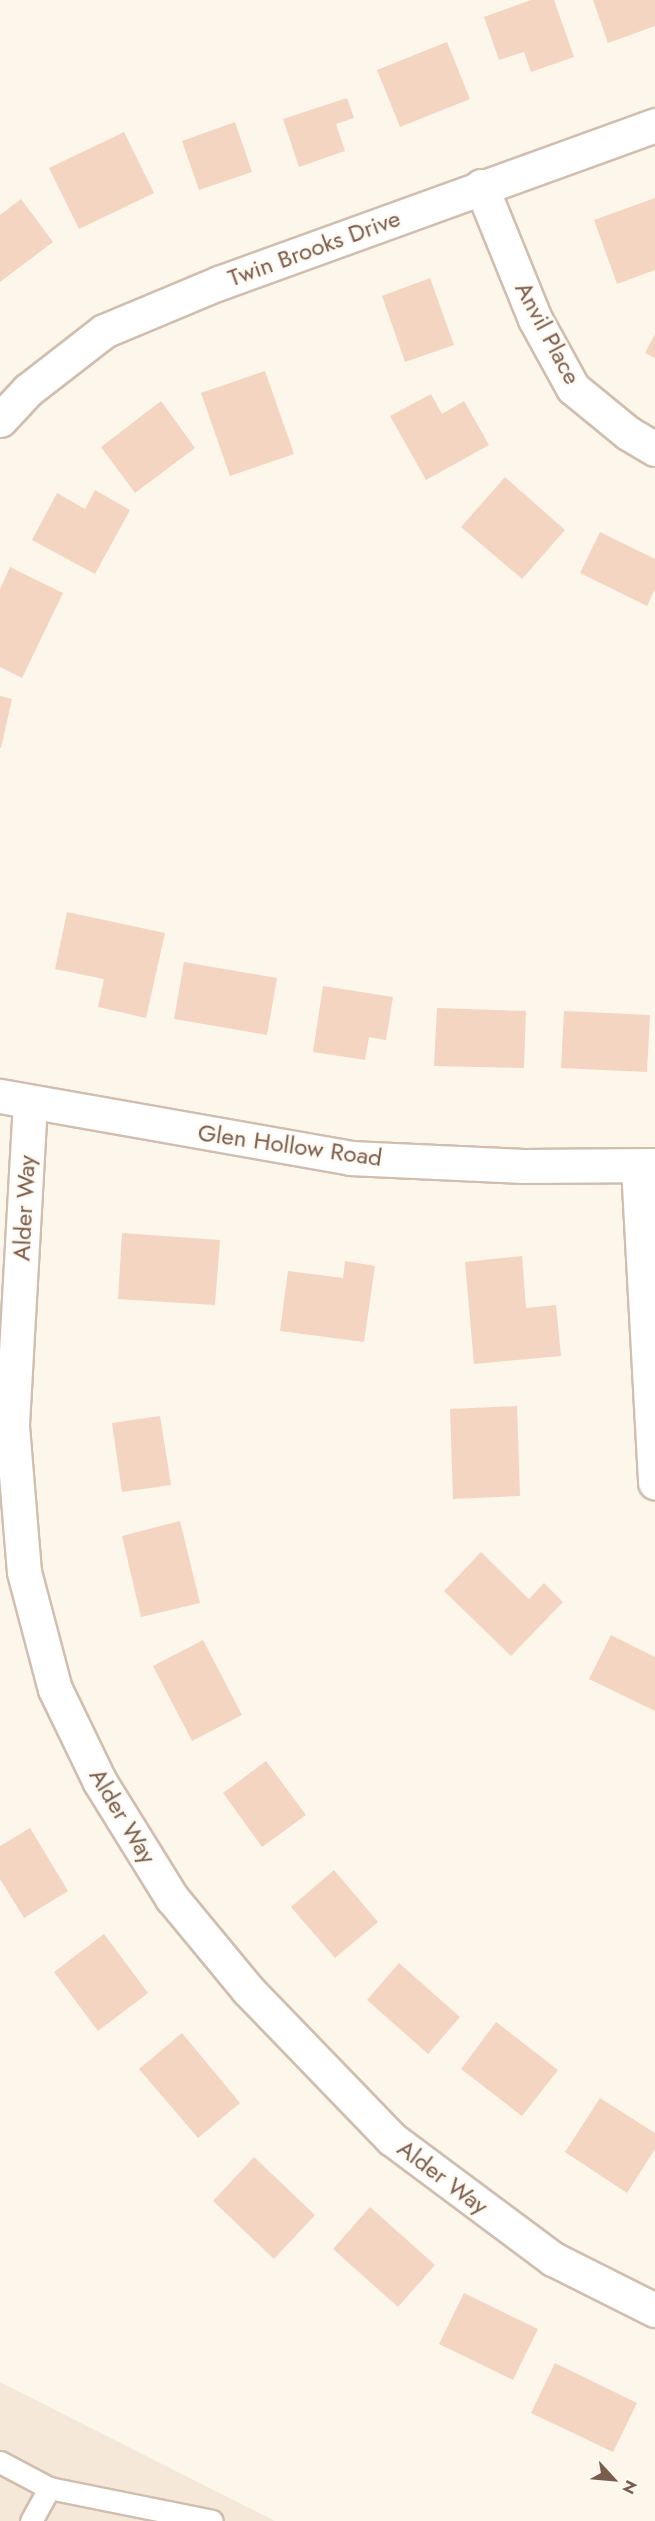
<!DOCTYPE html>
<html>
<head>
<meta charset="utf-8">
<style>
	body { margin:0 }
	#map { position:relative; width:655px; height:2521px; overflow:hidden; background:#fdf6ea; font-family:Jost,sans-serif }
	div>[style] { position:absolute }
	.residential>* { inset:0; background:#f5e8d8 }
	.building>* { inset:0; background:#f4d5c1 }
	.roads { filter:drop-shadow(2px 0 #d1beaf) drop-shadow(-2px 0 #d1beaf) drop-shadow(0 2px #d1beaf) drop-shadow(0 -2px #d1beaf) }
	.lane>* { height:21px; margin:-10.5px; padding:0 10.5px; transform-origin:10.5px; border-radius:10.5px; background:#fff }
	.street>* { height:33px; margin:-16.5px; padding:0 16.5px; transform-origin:16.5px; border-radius:16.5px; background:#fff }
	.secondary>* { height:33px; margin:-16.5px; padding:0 16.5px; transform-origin:16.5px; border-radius:16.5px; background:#fff }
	span { translate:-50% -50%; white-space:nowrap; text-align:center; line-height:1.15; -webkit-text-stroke:4.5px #fffaf2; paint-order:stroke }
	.street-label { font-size:24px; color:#7a5c4c }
	.north { position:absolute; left:583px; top:2449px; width:60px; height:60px; -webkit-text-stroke:4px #fffaf2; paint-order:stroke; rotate:116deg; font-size:16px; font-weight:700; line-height:24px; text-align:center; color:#7a5c4c }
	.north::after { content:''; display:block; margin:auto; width:21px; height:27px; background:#7a5c4c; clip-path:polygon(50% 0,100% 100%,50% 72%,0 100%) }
</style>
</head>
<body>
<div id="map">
	<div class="residential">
		<div style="clip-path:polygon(0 2382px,275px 2521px,0 2521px)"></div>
	</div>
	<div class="building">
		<div style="clip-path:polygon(531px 0,554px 0,574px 57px,531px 72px,524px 52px,499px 60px,484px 17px)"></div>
		<div style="clip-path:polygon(593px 0,655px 0,655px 26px,608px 43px)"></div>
		<div style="clip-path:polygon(447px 42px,470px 99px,400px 127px,377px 70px)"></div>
		<div style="clip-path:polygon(347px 98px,354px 118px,336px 124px,345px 151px,299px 167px,283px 119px)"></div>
		<div style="clip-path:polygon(235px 122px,252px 172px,199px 190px,182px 141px)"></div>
		<div style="clip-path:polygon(124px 132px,154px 193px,79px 229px,49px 168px)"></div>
		<div style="clip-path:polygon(655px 198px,655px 270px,617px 284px,594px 220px)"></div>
		<div style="clip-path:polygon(21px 199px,53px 242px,0 282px,0 215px)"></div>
		<div style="clip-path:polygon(430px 278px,454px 345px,405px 362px,382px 296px)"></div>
		<div style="clip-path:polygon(655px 334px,655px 358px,645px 353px)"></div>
		<div style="clip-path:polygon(265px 371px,294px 454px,230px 476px,201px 393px)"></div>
		<div style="clip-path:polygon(431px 394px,442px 414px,464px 401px,489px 445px,426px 480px,390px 416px)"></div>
		<div style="clip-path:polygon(161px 401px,195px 448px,135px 493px,101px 447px)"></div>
		<div style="clip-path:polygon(505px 477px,565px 530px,522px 579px,461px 527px)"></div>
		<div style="clip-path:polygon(95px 490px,130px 510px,95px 574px,32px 540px,57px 493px,85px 509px)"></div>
		<div style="clip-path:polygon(600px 532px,655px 559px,655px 589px,647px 606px,580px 573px)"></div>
		<div style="clip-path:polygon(10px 567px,63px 593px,22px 678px,0 667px,0 589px)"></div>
		<div style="clip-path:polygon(0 696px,12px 699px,1px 748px,0 748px)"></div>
		<div style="clip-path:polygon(67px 912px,165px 933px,146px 1018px,98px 1007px,104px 979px,55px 969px)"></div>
		<div style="clip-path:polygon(184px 962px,277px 978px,267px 1035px,174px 1019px)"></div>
		<div style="clip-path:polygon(323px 986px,393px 997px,386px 1040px,369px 1037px,365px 1060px,313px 1052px)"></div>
		<div style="clip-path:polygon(437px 1008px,526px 1011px,524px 1068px,434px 1066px)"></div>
		<div style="clip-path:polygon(564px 1011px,650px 1015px,647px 1072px,561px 1068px)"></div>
		<div style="clip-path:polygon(122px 1233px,220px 1240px,215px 1305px,118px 1299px)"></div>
		<div style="clip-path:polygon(522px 1256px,526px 1308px,556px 1305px,561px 1356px,474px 1364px,465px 1262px)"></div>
		<div style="clip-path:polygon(345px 1261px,375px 1266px,364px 1342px,280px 1331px,288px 1271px,343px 1278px)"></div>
		<div style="clip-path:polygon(517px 1406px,520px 1496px,453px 1499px,450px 1409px)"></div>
		<div style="clip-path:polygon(160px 1416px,171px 1485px,122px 1492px,112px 1423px)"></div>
		<div style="clip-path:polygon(180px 1521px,200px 1603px,141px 1617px,122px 1536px)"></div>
		<div style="clip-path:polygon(481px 1552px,529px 1599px,544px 1583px,563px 1602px,511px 1656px,444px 1591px)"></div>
		<div style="clip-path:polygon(611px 1635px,655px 1657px,655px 1711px,589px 1679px)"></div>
		<div style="clip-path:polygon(203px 1640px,242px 1715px,192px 1741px,153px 1666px)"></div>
		<div style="clip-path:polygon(266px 1761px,306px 1815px,262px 1847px,223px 1793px)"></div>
		<div style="clip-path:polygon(30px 1828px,68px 1891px,24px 1918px,0 1879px,0 1846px)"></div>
		<div style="clip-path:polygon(334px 1870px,378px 1922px,335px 1958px,291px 1907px)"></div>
		<div style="clip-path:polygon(104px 1934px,148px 1993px,98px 2031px,54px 1972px)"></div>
		<div style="clip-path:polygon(399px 1963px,460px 2017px,428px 2054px,367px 2000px)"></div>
		<div style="clip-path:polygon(496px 2022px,558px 2070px,522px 2116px,461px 2069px)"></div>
		<div style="clip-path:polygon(182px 2033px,240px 2103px,198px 2138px,139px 2069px)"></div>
		<div style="clip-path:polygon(600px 2098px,655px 2133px,655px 2149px,627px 2193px,565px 2152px)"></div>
		<div style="clip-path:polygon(254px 2157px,315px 2215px,274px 2259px,213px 2201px)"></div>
		<div style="clip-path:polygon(370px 2207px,435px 2265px,398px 2307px,333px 2249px)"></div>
		<div style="clip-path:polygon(464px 2293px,538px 2329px,513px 2380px,439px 2344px)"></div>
		<div style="clip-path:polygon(555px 2363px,637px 2403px,613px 2452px,531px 2413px)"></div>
	</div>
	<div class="roads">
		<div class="lane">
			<div style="left:0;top:2462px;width:55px;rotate:28deg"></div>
			<div style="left:49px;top:2488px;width:166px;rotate:11.4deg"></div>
			<div style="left:31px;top:2521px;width:38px;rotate:-61deg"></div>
		</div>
		<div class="street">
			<div style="left:481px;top:186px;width:144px;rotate:67.9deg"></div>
			<div style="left:535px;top:319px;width:79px;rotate:61.2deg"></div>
			<div style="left:573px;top:388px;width:71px;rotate:39.3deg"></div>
			<div style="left:628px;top:433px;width:31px;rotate:31deg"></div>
			<div style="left:0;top:420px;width:41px;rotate:-47deg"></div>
			<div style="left:28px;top:390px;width:96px;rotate:-37.8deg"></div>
			<div style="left:104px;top:331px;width:125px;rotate:-22.7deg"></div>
			<div style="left:219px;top:283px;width:464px;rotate:-19.9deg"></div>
			<div style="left:30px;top:1102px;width:324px;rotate:93.2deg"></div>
			<div style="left:12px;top:1426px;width:146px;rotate:85.3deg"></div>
			<div style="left:24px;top:1572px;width:121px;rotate:75.2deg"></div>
			<div style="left:55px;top:1689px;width:103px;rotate:64.2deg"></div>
			<div style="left:100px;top:1782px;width:137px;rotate:58.2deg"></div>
			<div style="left:172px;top:1898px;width:119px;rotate:50.4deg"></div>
			<div style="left:248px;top:1990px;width:207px;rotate:46deg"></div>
			<div style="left:392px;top:2139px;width:201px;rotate:36.7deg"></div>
			<div style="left:553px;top:2259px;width:114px;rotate:26.6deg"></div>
			<div style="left:638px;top:1166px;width:317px;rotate:86.9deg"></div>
		</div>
		<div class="secondary">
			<div style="left:0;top:1096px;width:355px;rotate:10deg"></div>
			<div style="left:350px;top:1158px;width:174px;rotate:2.6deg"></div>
			<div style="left:524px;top:1166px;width:131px;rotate:-0.4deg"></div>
		</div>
	</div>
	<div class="street-label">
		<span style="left:314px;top:248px;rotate:-20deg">Twin Brooks Drive</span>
		<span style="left:548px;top:333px;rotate:62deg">Anvil Place</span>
		<span style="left:290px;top:1145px;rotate:8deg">Glen Hollow Road</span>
		<span style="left:24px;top:1208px;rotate:-87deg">Alder Way</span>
		<span style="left:123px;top:1816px;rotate:59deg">Alder Way</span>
		<span style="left:443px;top:2177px;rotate:37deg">Alder Way</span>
	</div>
	<div class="north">N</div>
</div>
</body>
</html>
